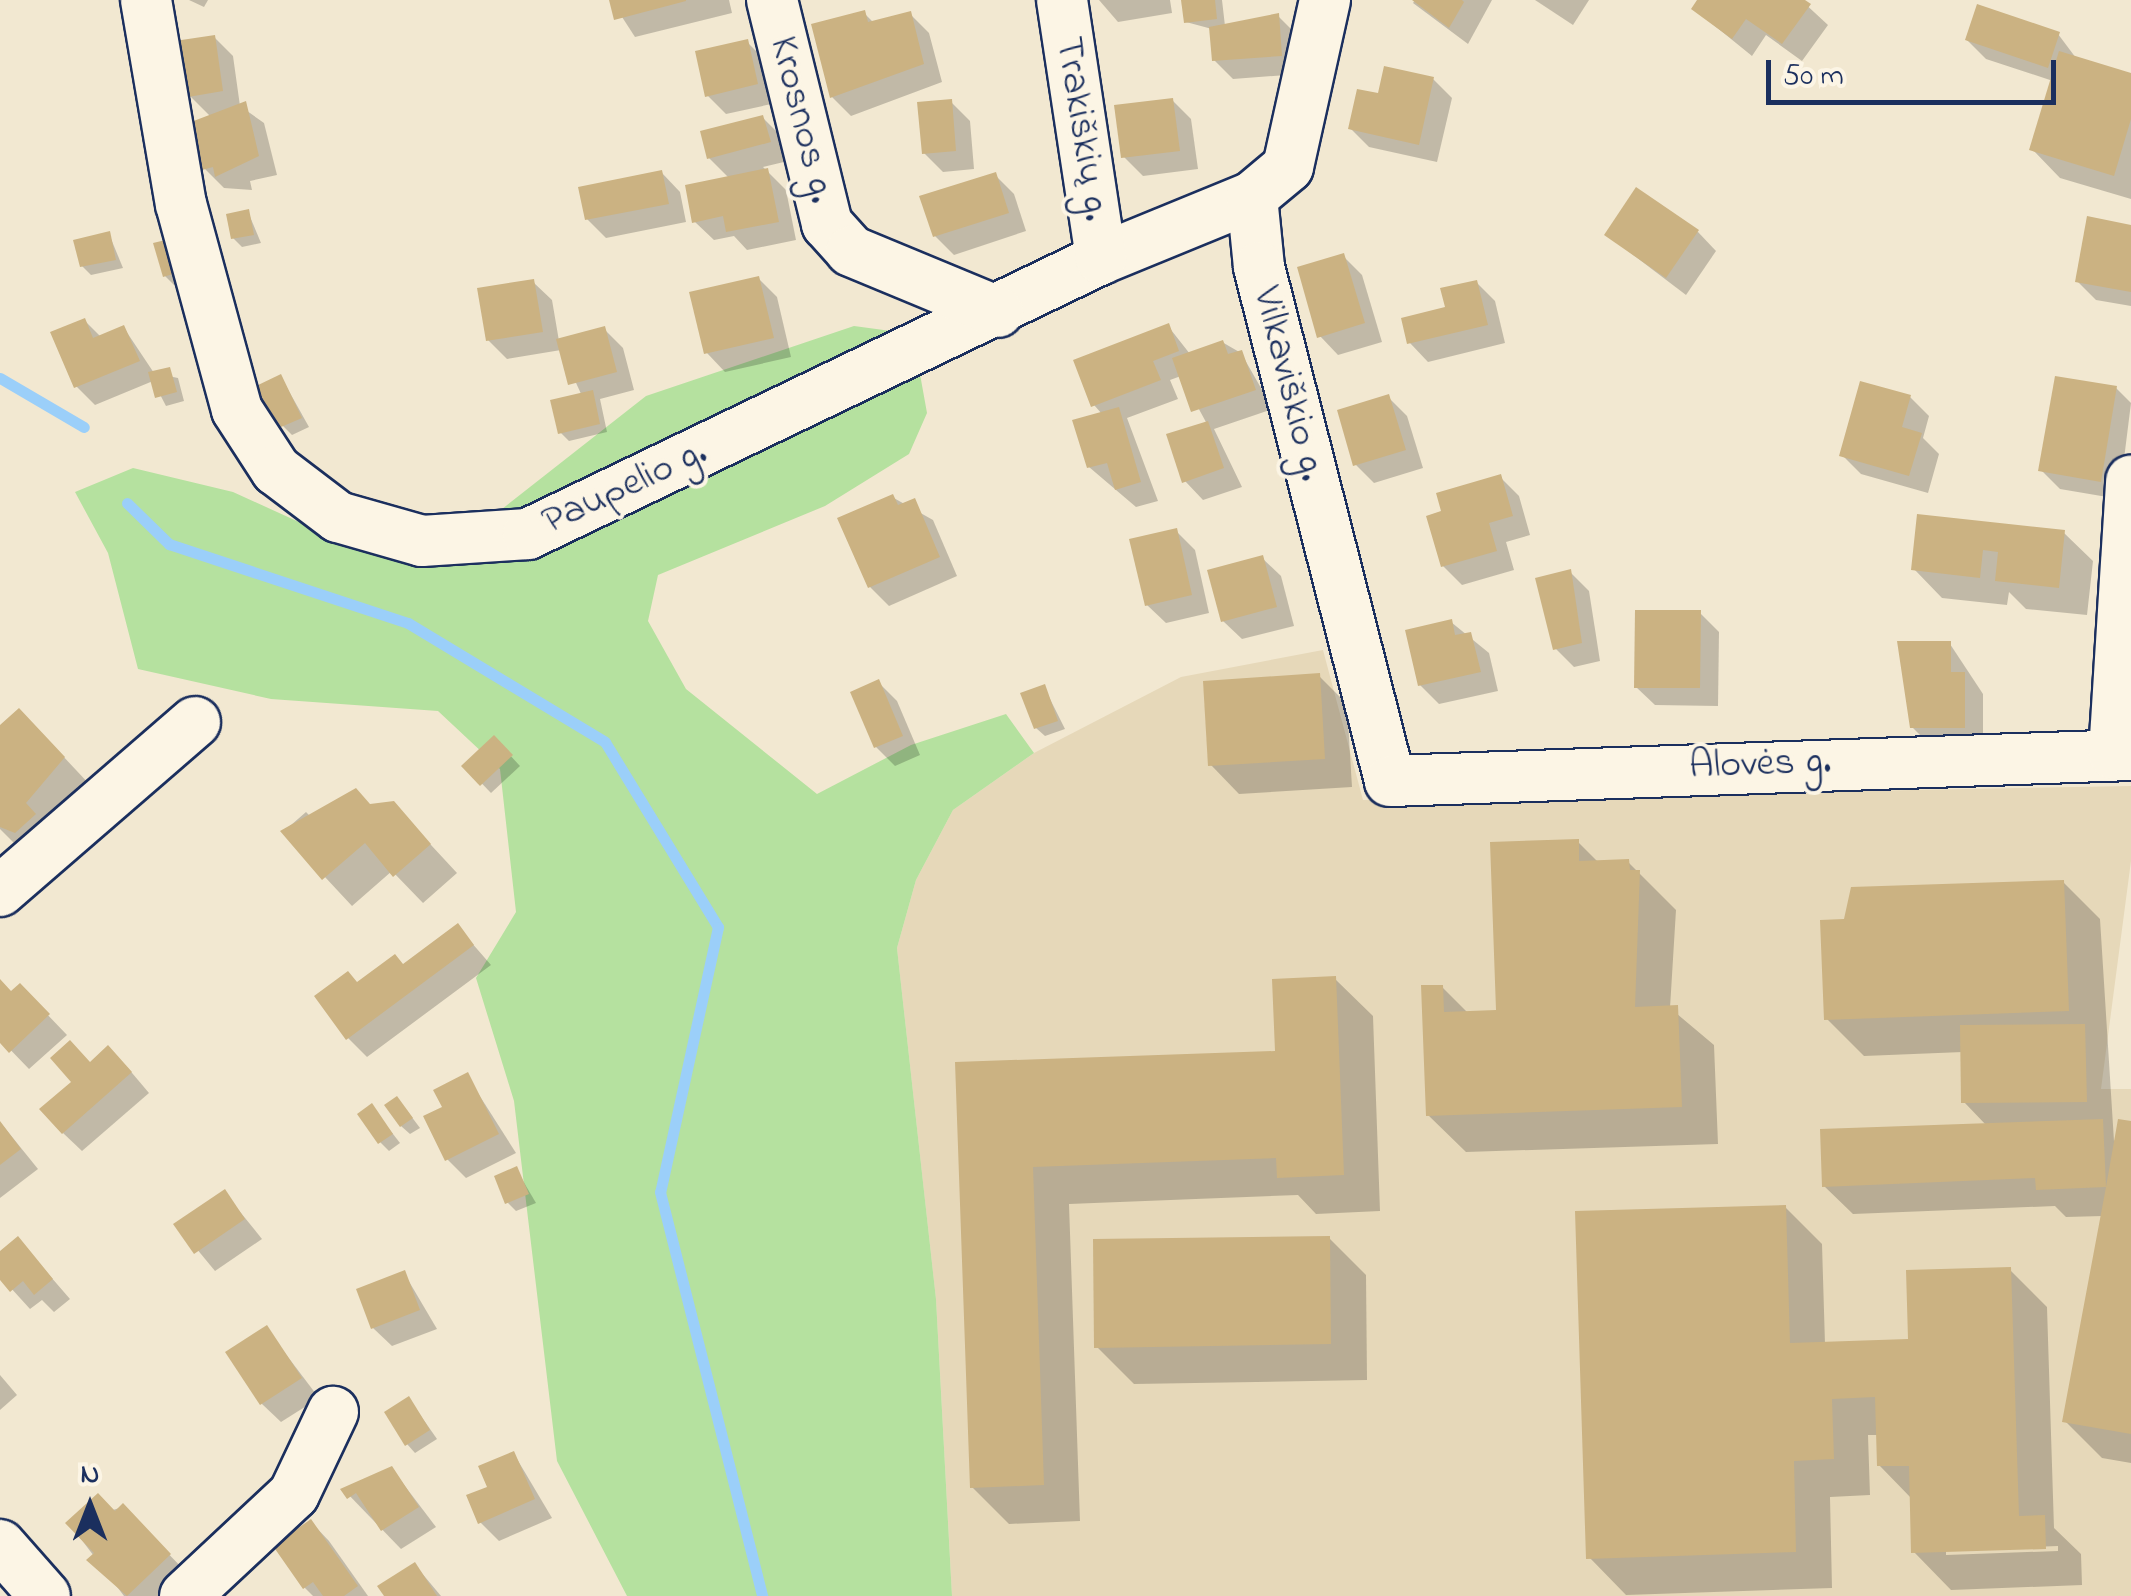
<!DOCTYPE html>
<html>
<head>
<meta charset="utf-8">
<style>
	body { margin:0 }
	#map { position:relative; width:2131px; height:1596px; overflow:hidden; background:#f2e8d1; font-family:"Indie Flower",sans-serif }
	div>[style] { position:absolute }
	.built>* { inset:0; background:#e6d8b9 }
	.green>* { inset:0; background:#b5e19f }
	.shadow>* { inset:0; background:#0003 }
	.stream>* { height:11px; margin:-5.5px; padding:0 5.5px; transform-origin:5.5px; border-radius:5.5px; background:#9bcff9 }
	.building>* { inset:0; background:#cbb282 }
	.roads { filter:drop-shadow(2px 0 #1b2f5e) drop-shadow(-2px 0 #1b2f5e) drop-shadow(0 2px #1b2f5e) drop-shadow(0 -2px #1b2f5e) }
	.minor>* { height:50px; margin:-25px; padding:0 25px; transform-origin:25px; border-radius:25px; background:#fcf5e5 }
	span { translate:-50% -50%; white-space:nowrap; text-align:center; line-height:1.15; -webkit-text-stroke:8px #fcf5e5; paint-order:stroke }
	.street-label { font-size:40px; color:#1b2f5e }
	.north { position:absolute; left:40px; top:1456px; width:100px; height:100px; -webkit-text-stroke:8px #fcf5e5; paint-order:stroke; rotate:0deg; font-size:28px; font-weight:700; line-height:40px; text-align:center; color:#1b2f5e }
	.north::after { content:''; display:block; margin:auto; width:35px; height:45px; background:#1b2f5e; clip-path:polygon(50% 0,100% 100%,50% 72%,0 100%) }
	.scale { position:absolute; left:1766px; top:60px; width:290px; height:45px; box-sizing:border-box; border:5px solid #1b2f5e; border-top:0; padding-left:12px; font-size:30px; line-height:35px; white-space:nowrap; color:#1b2f5e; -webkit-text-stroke:8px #fcf5e5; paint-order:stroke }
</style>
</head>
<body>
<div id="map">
	<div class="built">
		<div style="clip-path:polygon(1323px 650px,1363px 800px,2131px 786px,2131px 861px,2101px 1089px,2131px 1089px,2131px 1596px,952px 1596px,936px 1299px,897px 948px,916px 880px,953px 810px,1034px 753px,1181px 677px)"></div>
	</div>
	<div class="green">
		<div style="clip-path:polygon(854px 326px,891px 331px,918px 363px,927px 413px,909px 454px,825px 506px,658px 575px,648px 621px,686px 689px,817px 794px,911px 745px,1006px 714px,1034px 753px,953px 810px,916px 880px,897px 948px,936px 1299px,952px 1596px,627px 1596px,557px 1461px,514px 1101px,476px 978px,516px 912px,500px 769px,438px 711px,271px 699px,138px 669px,108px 553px,75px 492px,133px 468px,233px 492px,365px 552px,460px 542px,646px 396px)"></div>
	</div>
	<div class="shadow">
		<div style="clip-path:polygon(189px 0,208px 0,204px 7px)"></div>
		<div style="clip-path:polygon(611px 0,729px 0,732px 13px,635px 37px)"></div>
		<div style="clip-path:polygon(1099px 0,1170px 0,1172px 13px,1118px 22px)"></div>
		<div style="clip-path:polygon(1184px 0,1222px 0,1225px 26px,1278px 16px,1297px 35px,1300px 74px,1233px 79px,1214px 60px,1212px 29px,1186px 22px)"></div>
		<div style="clip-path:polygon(1492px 0,1468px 44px,1413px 3px,1415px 0)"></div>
		<div style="clip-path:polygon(1535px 0,1589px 0,1573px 25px)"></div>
		<div style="clip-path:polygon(1700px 0,1801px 0,1828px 25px,1802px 61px,1766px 35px,1752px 56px,1694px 9px)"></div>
		<div style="clip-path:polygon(864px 13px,874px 23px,910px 14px,929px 33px,942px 82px,851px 116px,832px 97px)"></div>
		<div style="clip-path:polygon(2058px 34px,2076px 58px,2131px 75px,2131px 199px,2060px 178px,2032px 149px,2053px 81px,1986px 59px,1967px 40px)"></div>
		<div style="clip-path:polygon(214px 37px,233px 56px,240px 106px,264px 123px,277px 175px,250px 181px,252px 190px,224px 188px,205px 169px,211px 117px,190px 96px)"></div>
		<div style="clip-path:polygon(747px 42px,766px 61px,776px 103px,726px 114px,707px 95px)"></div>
		<div style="clip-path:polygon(1433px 79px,1452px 98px,1437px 162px,1369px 147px,1351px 129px,1380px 96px)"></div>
		<div style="clip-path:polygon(1172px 100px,1191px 119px,1198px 169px,1143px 176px,1124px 157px)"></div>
		<div style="clip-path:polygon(951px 102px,970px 121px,974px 169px,943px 172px,924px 153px)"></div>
		<div style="clip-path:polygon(763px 118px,782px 137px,788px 161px,763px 167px,786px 190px,796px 240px,747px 250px,734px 236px,714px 240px,695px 222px,730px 179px,709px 158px)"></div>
		<div style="clip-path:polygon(662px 173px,680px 192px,686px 222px,606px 238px,587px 219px)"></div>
		<div style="clip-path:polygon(995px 175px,1014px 194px,1026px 231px,954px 255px,935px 236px)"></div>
		<div style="clip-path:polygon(248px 212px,261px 243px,242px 247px,233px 238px)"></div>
		<div style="clip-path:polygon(2131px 228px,2131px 306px,2096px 300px,2077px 281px)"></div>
		<div style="clip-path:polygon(1698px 232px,1716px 251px,1686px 295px,1607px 235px)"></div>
		<div style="clip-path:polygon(109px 234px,123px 268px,91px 275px,82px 266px)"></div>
		<div style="clip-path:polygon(173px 240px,190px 280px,174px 285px,165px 276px)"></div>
		<div style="clip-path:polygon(1343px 256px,1362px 275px,1382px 342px,1338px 355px,1320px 336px)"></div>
		<div style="clip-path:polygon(758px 278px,777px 297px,791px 357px,725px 372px,707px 353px)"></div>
		<div style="clip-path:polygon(533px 282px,552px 300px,559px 341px,604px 329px,623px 348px,634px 390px,600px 399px,607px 432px,569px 441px,560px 432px,582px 396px,561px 350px,507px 359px,488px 340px)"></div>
		<div style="clip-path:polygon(1476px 282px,1495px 301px,1505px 343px,1428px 362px,1410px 343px)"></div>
		<div style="clip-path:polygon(85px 321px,101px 337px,124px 328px,154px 373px,178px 378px,184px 401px,166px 406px,153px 381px,95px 405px,76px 386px)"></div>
		<div style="clip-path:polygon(1168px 326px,1190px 354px,1222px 342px,1241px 353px,1273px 409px,1214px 429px,1242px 487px,1203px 500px,1185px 481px,1207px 424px,1181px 376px,1170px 380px,1178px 399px,1127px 418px,1158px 501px,1136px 507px,1089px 467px,1102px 414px,1094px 405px)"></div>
		<div style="clip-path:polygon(281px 377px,309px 427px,292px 435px,283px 426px)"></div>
		<div style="clip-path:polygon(2116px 388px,2131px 403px,2119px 499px,2060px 489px,2041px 470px)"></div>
		<div style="clip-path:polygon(1388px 397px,1407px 416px,1423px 468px,1374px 483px,1356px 465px)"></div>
		<div style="clip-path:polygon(1910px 397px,1929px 416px,1923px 438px,1939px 454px,1928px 493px,1861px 474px,1842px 455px)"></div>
		<div style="clip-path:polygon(1500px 477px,1519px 496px,1530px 535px,1506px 542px,1514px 570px,1462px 585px,1443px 566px,1444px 513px)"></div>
		<div style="clip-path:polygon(892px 497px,933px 520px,957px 576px,889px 606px,870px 587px)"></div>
		<div style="clip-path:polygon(1919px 517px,2064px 533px,2093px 561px,2087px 615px,2026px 609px,2009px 592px,2007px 605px,1942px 598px,1914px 569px)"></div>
		<div style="clip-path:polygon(1176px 531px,1195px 550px,1209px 613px,1166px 623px,1147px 605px)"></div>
		<div style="clip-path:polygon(1262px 558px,1281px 576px,1294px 626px,1242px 639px,1223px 621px)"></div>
		<div style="clip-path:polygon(1570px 572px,1589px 591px,1600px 661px,1574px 667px,1555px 648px)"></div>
		<div style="clip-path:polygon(1700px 613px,1719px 632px,1718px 706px,1655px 705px,1636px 687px)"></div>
		<div style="clip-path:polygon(1451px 622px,1489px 653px,1498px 691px,1439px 704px,1420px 685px)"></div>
		<div style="clip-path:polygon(1950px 644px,1983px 694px,1983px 746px,1931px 746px,1912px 727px)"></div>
		<div style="clip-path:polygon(1319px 676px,1347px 704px,1352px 787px,1239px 794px,1211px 765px)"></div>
		<div style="clip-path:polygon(878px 682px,897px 701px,920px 755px,895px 766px,876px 747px)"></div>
		<div style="clip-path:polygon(1044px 687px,1065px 729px,1045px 736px,1036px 728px)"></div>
		<div style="clip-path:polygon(0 728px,47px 739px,91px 786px,27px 856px,0 829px)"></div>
		<div style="clip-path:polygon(494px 738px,520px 766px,491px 793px,465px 766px)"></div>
		<div style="clip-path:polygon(393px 804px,457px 873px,423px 903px,392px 871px,352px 906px,283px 832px,306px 812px,313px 819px)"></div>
		<div style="clip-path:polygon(1578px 842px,1599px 863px,1628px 862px,1676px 910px,1670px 1008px,1714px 1045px,1718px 1144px,1466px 1152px,1428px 1115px,1442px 987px,1469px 1014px,1499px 1012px)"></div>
		<div style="clip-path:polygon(2063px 882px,2100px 919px,2114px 1141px,2131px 1124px,2131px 1463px,2102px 1458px,2065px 1421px,2103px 1216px,2066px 1217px,2055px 1206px,1853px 1214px,1824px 1186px,1987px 1126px,1964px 1102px,1963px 1052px,1864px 1056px,1827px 1019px)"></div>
		<div style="clip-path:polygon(457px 926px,491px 965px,367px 1057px,348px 1038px,358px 984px,404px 966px)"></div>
		<div style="clip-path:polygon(1335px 979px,1373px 1016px,1380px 1211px,1316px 1214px,1298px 1195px,1069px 1204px,1080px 1521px,1009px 1524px,972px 1487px,957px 1065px,1278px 1053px)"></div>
		<div style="clip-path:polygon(0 982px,12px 994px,20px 986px,67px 1035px,29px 1069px,0 1039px)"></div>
		<div style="clip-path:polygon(91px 1065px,127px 1067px,149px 1093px,82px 1151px,63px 1133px)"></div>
		<div style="clip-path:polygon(467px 1076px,516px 1153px,466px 1178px,447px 1159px)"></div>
		<div style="clip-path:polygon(372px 1107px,400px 1143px,389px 1151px,380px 1142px)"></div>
		<div style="clip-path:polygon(405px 1108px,420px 1128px,410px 1134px,401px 1126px)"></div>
		<div style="clip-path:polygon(0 1122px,38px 1169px,0 1198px)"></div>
		<div style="clip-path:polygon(516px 1169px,536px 1203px,516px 1211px,508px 1203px)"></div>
		<div style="clip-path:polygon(224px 1192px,262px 1239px,215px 1271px,177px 1225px)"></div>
		<div style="clip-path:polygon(evenodd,1785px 1207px,1822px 1244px,1825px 1344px,1911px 1342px,2010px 1270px,2047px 1307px,2054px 1528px,2081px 1554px,2082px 1585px,1951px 1590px,1914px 1552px,1912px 1499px,1879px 1465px,1878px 1435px,1868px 1435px,1870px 1495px,1830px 1497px,1832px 1588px,1626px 1595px,1589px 1557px,1785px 1207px,2058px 1546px,2058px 1551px,1946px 1555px,1946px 1550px,2058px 1546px)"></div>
		<div style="clip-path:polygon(1329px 1238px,1366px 1275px,1367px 1380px,1134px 1384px,1097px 1347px)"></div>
		<div style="clip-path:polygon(18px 1239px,70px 1299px,54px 1312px,42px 1300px,30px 1309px,0 1276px,0 1254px)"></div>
		<div style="clip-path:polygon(404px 1273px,437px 1329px,392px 1346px,373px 1328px)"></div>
		<div style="clip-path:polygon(266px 1328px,319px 1398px,281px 1422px,262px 1404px)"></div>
		<div style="clip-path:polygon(0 1375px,17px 1395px,0 1410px)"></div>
		<div style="clip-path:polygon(409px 1399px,437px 1439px,415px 1453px,407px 1444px)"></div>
		<div style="clip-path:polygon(514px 1454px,552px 1518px,499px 1541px,480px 1522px)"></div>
		<div style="clip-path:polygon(392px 1469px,436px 1527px,401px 1549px,344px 1490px)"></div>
		<div style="clip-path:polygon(123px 1507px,188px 1574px,165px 1596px,124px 1596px,69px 1523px)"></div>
		<div style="clip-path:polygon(311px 1522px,329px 1541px,368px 1596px,313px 1596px,305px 1588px,276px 1547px)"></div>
		<div style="clip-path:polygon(415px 1565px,441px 1596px,387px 1596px)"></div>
	</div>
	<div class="stream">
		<div style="left:0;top:378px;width:97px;rotate:30.3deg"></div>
		<div style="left:127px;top:503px;width:59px;rotate:44.3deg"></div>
		<div style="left:169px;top:544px;width:252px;rotate:18.3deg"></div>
		<div style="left:408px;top:623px;width:230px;rotate:31.1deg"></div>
		<div style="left:605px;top:742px;width:217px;rotate:58.6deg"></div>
		<div style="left:718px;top:927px;width:271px;rotate:102.3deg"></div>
		<div style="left:660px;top:1192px;width:417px;rotate:75.8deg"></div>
	</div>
	<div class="building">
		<div style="clip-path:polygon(609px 0,686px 0,686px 1px,614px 20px)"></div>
		<div style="clip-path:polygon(1181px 0,1215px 0,1217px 19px,1184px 23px)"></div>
		<div style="clip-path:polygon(1412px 0,1462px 0,1464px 2px,1449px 28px)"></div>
		<div style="clip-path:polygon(1697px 0,1805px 0,1811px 4px,1782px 44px,1746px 19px,1732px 39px,1691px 9px)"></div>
		<div style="clip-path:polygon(1977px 4px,2060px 32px,2048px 68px,1965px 40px)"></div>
		<div style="clip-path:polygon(865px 10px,868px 22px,911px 11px,924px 64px,830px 98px,811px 24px)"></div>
		<div style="clip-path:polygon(1279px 13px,1282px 56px,1212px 61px,1209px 27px)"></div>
		<div style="clip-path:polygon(215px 35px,223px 91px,188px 97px,168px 42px)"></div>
		<div style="clip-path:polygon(748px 39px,758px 84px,705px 97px,695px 51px)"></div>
		<div style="clip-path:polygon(2059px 51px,2131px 73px,2131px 119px,2114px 176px,2029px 150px)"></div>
		<div style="clip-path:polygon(1384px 66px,1434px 77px,1419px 145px,1348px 129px,1357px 89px,1378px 93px)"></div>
		<div style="clip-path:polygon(1173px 98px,1180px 151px,1121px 158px,1114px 105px)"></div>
		<div style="clip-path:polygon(952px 99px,956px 151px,922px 154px,917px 102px)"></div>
		<div style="clip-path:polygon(246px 101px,259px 156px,215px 177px,213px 167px,202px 170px,191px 122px)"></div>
		<div style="clip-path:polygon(763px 115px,771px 142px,707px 159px,700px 131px)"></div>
		<div style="clip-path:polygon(768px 168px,779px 222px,726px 232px,723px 216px,692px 223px,685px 185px)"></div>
		<div style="clip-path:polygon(662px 170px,669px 204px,585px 220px,578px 187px)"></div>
		<div style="clip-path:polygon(996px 172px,1009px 213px,933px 237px,919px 196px)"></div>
		<div style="clip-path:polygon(1636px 187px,1699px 230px,1666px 278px,1604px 235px)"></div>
		<div style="clip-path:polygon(249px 209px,254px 235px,231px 239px,226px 214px)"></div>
		<div style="clip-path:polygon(2087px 216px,2131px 225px,2131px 292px,2075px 282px)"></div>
		<div style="clip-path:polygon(110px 231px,116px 260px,80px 267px,73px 240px)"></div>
		<div style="clip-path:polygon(174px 238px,183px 271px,163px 277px,153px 243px)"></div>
		<div style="clip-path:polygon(1344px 253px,1365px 323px,1317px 338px,1297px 267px)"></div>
		<div style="clip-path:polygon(759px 276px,774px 338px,704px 354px,689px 292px)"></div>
		<div style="clip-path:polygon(534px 279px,543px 332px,486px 341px,477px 288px)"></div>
		<div style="clip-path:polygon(1477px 280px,1488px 325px,1407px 344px,1401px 318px,1445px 307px,1440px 288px)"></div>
		<div style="clip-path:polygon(85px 318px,93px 338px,124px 325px,140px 361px,74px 388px,50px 332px)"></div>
		<div style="clip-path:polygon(1169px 323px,1179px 351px,1153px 361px,1161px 380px,1091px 407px,1073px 360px)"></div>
		<div style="clip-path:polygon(605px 326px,617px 372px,568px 385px,556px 339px)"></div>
		<div style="clip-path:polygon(1223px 340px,1228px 354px,1242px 350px,1256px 390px,1191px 412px,1172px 358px)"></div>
		<div style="clip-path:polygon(170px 367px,177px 392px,155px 398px,148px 372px)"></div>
		<div style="clip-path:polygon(281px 374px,302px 418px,281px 427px,254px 387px)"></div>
		<div style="clip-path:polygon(2055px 376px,2117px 386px,2101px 482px,2038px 471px)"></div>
		<div style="clip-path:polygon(1860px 381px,1911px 395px,1902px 427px,1922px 433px,1909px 476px,1839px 456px)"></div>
		<div style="clip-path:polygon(593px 390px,600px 424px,558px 434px,550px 400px)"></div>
		<div style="clip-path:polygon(1389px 394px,1406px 450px,1353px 466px,1337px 410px)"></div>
		<div style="clip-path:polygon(1119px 407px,1141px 482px,1115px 490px,1107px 463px,1087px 468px,1072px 420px)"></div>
		<div style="clip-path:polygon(1208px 421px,1224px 468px,1182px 483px,1166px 434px)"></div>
		<div style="clip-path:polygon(1501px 474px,1513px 516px,1489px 523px,1497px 551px,1441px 567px,1426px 516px,1441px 511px,1436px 493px)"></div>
		<div style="clip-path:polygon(893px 494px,898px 505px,915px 498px,940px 557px,868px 588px,837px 518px)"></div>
		<div style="clip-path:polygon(1917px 514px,2065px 530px,2059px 588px,1995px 581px,1998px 552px,1983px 550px,1980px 578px,1911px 570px)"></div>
		<div style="clip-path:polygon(1177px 528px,1192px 595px,1145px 606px,1129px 539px)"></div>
		<div style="clip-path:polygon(1263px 555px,1277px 607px,1221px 622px,1207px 570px)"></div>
		<div style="clip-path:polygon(1571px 569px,1582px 643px,1553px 650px,1535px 578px)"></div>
		<div style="clip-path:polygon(1635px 610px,1701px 610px,1700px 688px,1634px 688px)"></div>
		<div style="clip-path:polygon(1452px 619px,1455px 635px,1471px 632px,1481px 672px,1418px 686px,1405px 630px)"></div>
		<div style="clip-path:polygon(1897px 641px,1951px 641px,1951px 672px,1965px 672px,1965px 728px,1910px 728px)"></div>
		<div style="clip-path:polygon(1320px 673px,1325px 759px,1208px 766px,1203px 681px)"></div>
		<div style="clip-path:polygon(879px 679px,903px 736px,874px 748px,850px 692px)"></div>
		<div style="clip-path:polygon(1045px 684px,1058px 721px,1034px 729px,1020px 693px)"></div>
		<div style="clip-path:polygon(19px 708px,65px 757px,26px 803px,36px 814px,15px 833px,0 827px,0 725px)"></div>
		<div style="clip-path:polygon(494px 735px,513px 755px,480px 786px,461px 766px)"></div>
		<div style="clip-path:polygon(356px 788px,370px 804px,394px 801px,431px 844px,393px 877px,365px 843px,322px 880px,280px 831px)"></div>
		<div style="clip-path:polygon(1579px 839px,1579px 861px,1629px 859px,1630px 870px,1640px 870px,1635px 1007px,1678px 1005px,1682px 1107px,1426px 1116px,1421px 985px,1443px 985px,1444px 1012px,1496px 1010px,1490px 842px)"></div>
		<div style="clip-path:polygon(2064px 880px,2069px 1011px,1824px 1020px,1820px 920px,1844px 919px,1851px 887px)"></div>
		<div style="clip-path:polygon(458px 923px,474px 945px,346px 1040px,314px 996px,348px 971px,357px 982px,395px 954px,403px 964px)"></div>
		<div style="clip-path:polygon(1336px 976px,1344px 1175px,1277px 1178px,1276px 1158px,1033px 1167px,1044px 1485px,970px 1488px,955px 1062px,1275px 1051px,1272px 979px)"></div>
		<div style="clip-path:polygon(0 979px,11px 991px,20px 983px,50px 1014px,9px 1053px,0 1043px)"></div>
		<div style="clip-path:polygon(2085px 1024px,2087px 1102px,1961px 1103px,1960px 1025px)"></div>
		<div style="clip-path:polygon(70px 1040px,90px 1062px,108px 1045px,132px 1072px,62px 1134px,39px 1109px,71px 1082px,50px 1058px)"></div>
		<div style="clip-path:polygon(468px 1072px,499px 1134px,445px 1161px,423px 1116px,442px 1107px,433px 1090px)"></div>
		<div style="clip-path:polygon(397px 1096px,413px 1118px,400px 1127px,384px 1105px)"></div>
		<div style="clip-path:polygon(372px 1103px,393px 1134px,378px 1144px,357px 1114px)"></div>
		<div style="clip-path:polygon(2103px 1119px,2106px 1187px,2118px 1119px,2131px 1121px,2131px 1434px,2062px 1422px,2106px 1187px,2036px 1190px,2035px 1178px,1822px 1187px,1820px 1129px)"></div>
		<div style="clip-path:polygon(0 1121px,21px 1149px,0 1165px)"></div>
		<div style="clip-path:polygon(517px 1166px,529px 1194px,505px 1204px,494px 1176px)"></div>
		<div style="clip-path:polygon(225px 1189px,245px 1219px,194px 1254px,173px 1224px)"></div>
		<div style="clip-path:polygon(1786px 1205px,1790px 1343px,1908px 1339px,1906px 1270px,2011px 1267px,2019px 1516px,2045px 1515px,2046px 1549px,1911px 1553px,1909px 1466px,1877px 1466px,1875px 1397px,1832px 1399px,1834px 1459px,1794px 1461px,1796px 1552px,1586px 1559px,1575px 1211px)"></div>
		<div style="clip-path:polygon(18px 1236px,53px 1279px,34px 1295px,23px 1281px,10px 1292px,0 1280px,0 1251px)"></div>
		<div style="clip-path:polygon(1330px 1236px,1331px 1344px,1094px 1348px,1093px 1239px)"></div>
		<div style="clip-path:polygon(405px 1270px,420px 1310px,371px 1329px,356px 1289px)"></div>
		<div style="clip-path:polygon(267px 1325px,302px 1378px,260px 1405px,225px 1352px)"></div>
		<div style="clip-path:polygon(409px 1396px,430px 1430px,405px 1446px,384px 1412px)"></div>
		<div style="clip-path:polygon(514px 1451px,535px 1499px,478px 1524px,466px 1495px,487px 1487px,478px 1466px)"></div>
		<div style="clip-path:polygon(392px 1466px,419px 1507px,381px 1531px,356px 1493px,347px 1499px,340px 1489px)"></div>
		<div style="clip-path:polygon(98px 1493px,115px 1511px,123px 1503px,171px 1554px,127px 1596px,86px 1560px,94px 1553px,65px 1523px)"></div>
		<div style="clip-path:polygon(311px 1519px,358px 1586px,344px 1596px,323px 1596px,313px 1582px,303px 1589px,273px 1546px)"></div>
		<div style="clip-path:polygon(415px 1562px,437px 1596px,384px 1596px,377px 1586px)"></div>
	</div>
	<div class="roads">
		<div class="minor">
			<div style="left:146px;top:0;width:207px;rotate:80.3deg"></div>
			<div style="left:181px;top:204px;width:213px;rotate:74.8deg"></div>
			<div style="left:237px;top:410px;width:72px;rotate:57deg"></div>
			<div style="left:276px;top:470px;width:78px;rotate:37.2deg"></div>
			<div style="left:338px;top:517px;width:87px;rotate:15.9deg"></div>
			<div style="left:422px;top:541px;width:106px;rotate:-3.8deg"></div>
			<div style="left:528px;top:534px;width:636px;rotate:-25.64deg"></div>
			<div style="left:1101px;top:259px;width:163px;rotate:-22.3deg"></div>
			<div style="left:772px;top:0;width:231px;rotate:76.2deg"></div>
			<div style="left:827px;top:224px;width:36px;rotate:48deg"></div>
			<div style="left:851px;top:251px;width:159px;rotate:22.5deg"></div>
			<div style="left:1062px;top:0;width:262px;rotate:81.4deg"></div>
			<div style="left:1325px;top:0;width:171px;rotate:102.5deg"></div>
			<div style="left:1288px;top:167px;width:47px;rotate:140.2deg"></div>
			<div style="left:1252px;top:197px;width:70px;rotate:84.3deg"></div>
			<div style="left:1259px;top:267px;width:530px;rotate:75.7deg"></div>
			<div style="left:1390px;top:781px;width:741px;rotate:-2.01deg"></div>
			<div style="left:2114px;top:754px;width:274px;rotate:-86.4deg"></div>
			<div style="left:0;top:891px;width:258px;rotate:-40.9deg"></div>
			<div style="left:0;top:1545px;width:68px;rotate:48.6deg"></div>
			<div style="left:185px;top:1596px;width:149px;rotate:-43.1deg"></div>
			<div style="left:294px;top:1494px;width:91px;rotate:-64.6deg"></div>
		</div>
	</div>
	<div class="street-label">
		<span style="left:801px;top:120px;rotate:76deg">Krosnos g.</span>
		<span style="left:1081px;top:129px;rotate:81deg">Trakiškių g.</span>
		<span style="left:1288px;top:384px;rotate:76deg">Vilkaviškio g.</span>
		<span style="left:625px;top:488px;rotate:-25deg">Paupelio g.</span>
		<span style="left:1760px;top:765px;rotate:-2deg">Alovės g.</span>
	</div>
	<div class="north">N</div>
	<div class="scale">50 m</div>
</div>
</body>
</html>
